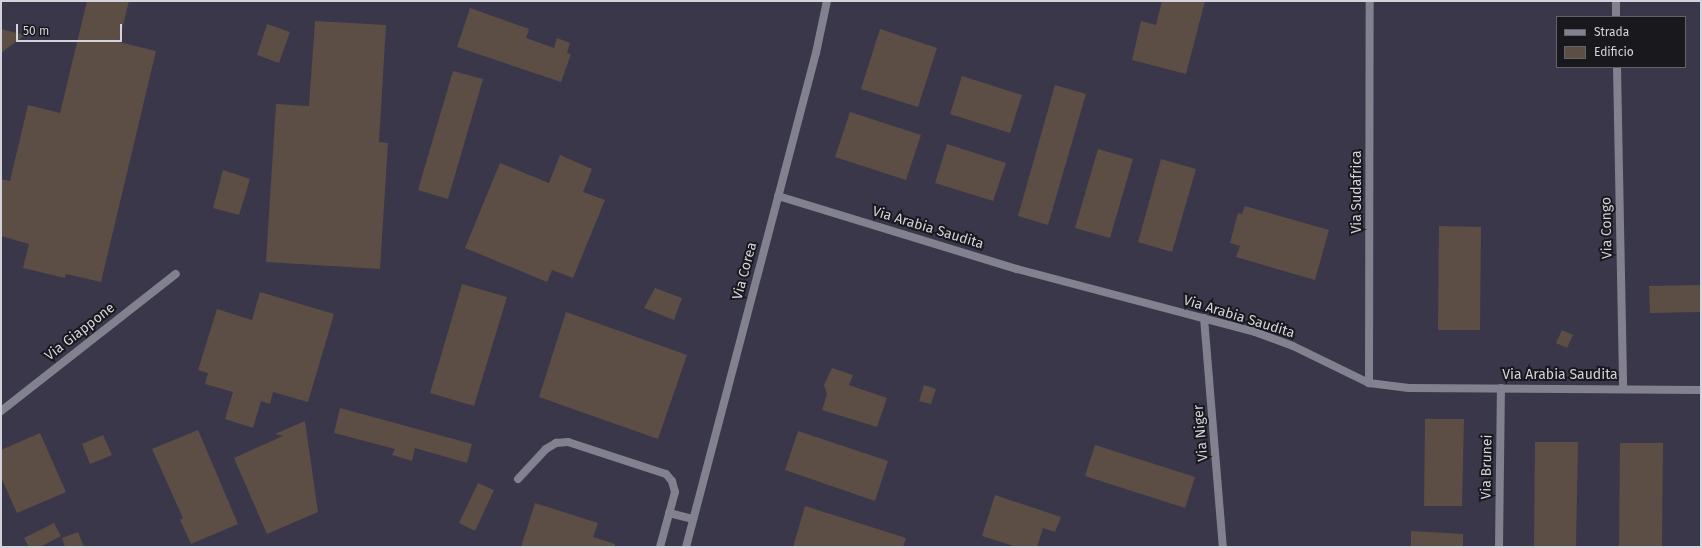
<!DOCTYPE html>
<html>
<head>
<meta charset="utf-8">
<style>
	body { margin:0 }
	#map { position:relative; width:1702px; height:548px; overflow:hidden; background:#302f3b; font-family:"Fira Sans",sans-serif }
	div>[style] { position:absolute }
	.built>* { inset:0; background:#393749 }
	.building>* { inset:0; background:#5c4e45 }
	.service>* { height:8px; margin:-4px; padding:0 4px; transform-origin:4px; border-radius:4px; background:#828190 }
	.minor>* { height:8px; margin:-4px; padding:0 4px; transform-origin:4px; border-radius:4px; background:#828190 }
	.tertiary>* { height:8px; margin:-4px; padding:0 4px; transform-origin:4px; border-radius:4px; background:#828190 }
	span { translate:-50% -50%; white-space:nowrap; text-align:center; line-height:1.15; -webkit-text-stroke:4px #18181d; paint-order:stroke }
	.street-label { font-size:14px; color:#d3d3db }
	.frame { position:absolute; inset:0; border:2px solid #d3d3db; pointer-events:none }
	.legend { position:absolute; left:1556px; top:16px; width:130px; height:52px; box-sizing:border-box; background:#18181d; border:1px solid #636369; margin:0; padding:5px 7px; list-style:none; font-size:12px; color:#d3d3db }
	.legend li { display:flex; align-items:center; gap:8px; height:20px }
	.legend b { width:20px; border:1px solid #636369 }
	.scale { position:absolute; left:16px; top:24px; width:106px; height:18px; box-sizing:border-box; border:2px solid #d3d3db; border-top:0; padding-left:5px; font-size:12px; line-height:14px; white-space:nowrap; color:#d3d3db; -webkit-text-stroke:3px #18181d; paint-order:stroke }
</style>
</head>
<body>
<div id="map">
	<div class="built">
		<div style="clip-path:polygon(evenodd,1px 1px,1701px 1px,1701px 547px,1px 547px,1px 1px,1557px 17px,1685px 17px,1685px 67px,1557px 67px,1557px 17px)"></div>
	</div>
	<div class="building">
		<div style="clip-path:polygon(87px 1px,129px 1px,119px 42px,156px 51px,101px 282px,66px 274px,65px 278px,23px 268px,29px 244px,1px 236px,1px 179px,10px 181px,28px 105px,60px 113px)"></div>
		<div style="clip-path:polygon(1162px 1px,1205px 1px,1186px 74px,1132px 60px,1141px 21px,1156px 25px)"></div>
		<div style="clip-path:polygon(470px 8px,529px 29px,526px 38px,554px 48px,557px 38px,570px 43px,567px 53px,571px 54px,561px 82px,457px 47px)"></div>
		<div style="clip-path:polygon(315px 21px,386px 25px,379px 142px,388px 143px,380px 269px,266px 262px,276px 104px,309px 106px)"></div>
		<div style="clip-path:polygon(267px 24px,290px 32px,279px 63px,257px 55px)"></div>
		<div style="clip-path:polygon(1px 29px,25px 35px,1px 53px)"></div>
		<div style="clip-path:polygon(880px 29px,937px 48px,918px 107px,861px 89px)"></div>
		<div style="clip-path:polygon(453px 71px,483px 79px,448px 199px,418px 190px)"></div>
		<div style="clip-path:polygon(962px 76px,1022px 95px,1010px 133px,950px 114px)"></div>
		<div style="clip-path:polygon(1055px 85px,1086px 94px,1048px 225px,1018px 216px)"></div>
		<div style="clip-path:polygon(850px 112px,921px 135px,906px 180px,835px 157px)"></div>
		<div style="clip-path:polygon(947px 144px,1006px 163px,993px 201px,935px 183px)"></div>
		<div style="clip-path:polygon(1098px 149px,1133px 159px,1110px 238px,1075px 228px)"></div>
		<div style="clip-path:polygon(560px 155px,592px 169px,583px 192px,605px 200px,573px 278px,552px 270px,547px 282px,465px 248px,500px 163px,549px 183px)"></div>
		<div style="clip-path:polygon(1161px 159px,1196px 169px,1172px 252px,1138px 242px)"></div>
		<div style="clip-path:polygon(223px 170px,250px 179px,239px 215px,213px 208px)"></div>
		<div style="clip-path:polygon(1245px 206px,1329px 230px,1315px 280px,1236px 257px,1240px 246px,1230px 243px,1238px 213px,1242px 214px)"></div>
		<div style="clip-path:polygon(1439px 226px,1481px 227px,1480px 330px,1438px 330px)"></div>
		<div style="clip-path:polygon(462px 284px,507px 297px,474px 406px,430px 393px)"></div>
		<div style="clip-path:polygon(1701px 285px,1701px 312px,1650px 313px,1649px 286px)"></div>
		<div style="clip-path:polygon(655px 288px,682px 298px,674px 320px,644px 308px)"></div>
		<div style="clip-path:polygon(260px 292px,334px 314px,308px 402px,273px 392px,270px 404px,261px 401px,253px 428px,225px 419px,233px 392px,205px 384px,208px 373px,198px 370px,217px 309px,252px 320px)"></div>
		<div style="clip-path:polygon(566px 312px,687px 355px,658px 439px,539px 397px)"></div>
		<div style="clip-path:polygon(1562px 330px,1573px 335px,1567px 348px,1556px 343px)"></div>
		<div style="clip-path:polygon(832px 368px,853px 375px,849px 385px,887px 398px,877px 427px,822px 410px,827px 394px,824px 385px)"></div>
		<div style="clip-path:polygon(924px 385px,936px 389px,931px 404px,919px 401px)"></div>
		<div style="clip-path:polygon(340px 408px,472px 444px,467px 463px,415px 448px,412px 461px,392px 455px,395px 449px,334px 433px)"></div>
		<div style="clip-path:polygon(1425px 419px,1464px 419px,1462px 506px,1424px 506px)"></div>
		<div style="clip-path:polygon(305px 421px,318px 512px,267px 534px,234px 458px,283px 436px,275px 434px)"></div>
		<div style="clip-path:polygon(198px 430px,238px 524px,191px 544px,180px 520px,183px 518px,152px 449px)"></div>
		<div style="clip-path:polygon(798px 431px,888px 461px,875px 501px,785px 470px)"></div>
		<div style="clip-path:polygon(40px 433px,66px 492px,17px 513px,1px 477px,1px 450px)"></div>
		<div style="clip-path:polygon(103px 435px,112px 455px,90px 464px,82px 444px)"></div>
		<div style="clip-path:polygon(1535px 442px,1578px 442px,1576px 547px,1534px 547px)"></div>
		<div style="clip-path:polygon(1620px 443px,1663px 443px,1662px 547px,1619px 547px)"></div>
		<div style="clip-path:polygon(1095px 445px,1195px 477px,1185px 508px,1085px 476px)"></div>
		<div style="clip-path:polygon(478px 483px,494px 490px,475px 531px,459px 523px)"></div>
		<div style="clip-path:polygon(995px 495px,1061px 517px,1055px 532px,1043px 528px,1037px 547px,1017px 547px,982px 536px)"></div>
		<div style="clip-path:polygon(535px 503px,598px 523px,593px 537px,615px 544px,615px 547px,521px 547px)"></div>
		<div style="clip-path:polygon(805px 506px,906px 538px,903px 547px,793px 547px)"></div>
		<div style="clip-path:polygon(54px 523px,61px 536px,40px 547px,29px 547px,24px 538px)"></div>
		<div style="clip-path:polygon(1411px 531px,1463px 534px,1463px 547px,1411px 547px)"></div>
		<div style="clip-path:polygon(78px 532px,84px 547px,65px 547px,62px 538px)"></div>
	</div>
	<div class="service">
		<div style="left:518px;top:479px;width:41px;rotate:-47deg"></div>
		<div style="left:546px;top:449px;width:12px;rotate:-31deg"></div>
		<div style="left:556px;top:443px;width:12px;rotate:-5deg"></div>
		<div style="left:568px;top:442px;width:103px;rotate:18.1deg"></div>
		<div style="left:666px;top:474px;width:9px;rotate:49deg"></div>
		<div style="left:672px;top:481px;width:11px;rotate:75deg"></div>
		<div style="left:675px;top:492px;width:57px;rotate:105.3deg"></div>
		<div style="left:669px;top:513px;width:25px;rotate:14deg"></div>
	</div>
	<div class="minor">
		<div style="left:1616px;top:1px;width:16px;rotate:90deg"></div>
		<div style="left:1617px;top:67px;width:321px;rotate:88.9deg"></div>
		<div style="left:778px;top:196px;width:250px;rotate:17deg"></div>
		<div style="left:1017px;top:269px;width:246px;rotate:14.8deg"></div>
		<div style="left:1255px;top:332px;width:40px;rotate:20.2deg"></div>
		<div style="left:1293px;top:346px;width:85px;rotate:26deg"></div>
		<div style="left:1369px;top:383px;width:40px;rotate:7.1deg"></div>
		<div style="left:1409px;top:388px;width:292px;rotate:0.4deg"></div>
		<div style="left:1204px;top:318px;width:230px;rotate:85.3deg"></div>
		<div style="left:1369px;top:383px;width:382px;rotate:-89.9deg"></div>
		<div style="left:1px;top:411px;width:222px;rotate:-38.1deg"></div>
		<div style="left:1499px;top:547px;width:159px;rotate:-89.3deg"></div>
	</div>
	<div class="tertiary">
		<div style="left:686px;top:547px;width:511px;rotate:-75.26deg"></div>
		<div style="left:816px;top:53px;width:53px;rotate:-78.1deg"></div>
	</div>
	<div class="street-label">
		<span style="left:1357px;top:192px;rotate:-90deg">Via Sudafrica</span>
		<span style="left:928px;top:228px;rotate:17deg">Via Arabia Saudita</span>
		<span style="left:1607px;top:228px;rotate:-91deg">Via Congo</span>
		<span style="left:745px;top:271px;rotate:-75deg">Via Corea</span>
		<span style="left:1239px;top:317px;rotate:17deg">Via Arabia Saudita</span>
		<span style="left:80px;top:332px;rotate:-38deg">Via Giappone</span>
		<span style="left:1560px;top:375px">Via Arabia Saudita</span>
		<span style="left:1201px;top:433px;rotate:-95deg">Via Niger</span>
		<span style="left:1487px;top:467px;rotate:-89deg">Via Brunei</span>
	</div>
	<div class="frame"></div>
	<ul class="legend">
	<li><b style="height:5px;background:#828190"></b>Strada</li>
	<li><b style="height:11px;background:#5c4e45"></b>Edificio</li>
	</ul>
	<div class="scale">50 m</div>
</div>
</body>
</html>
